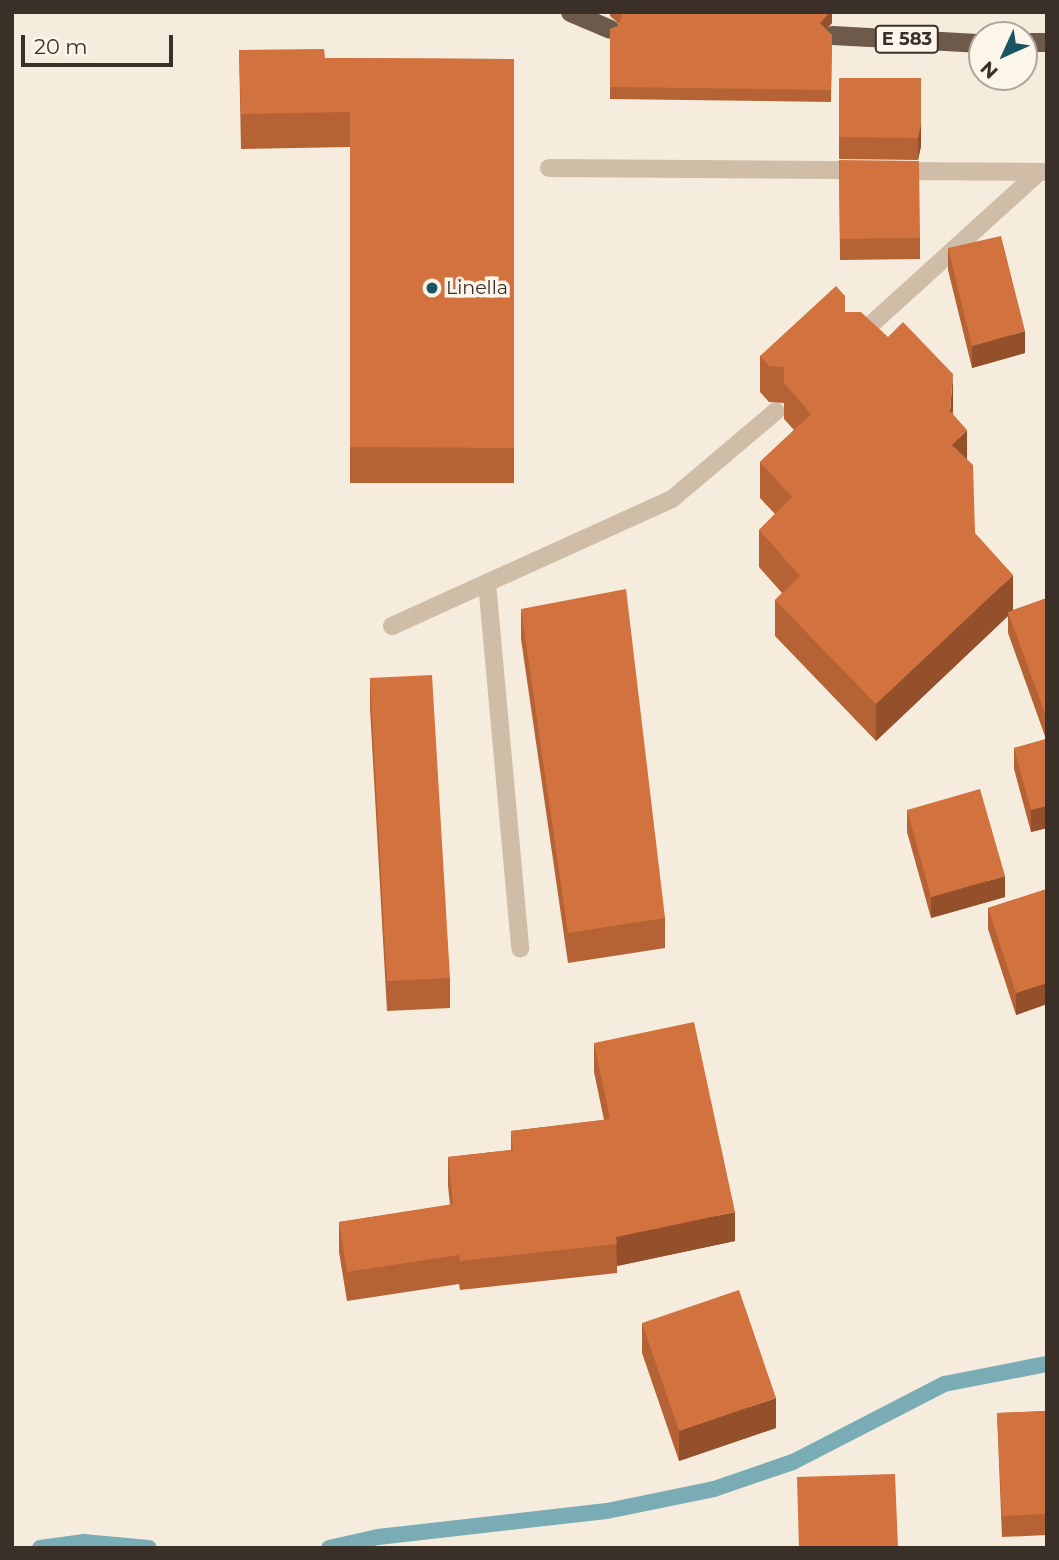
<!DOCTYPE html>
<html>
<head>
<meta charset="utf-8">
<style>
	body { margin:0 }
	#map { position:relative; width:1059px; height:1560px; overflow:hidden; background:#f5ecdd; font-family:Montserrat,sans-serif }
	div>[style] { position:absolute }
	.stream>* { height:16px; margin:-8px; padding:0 8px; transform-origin:8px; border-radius:8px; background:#79acb5 }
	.service>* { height:18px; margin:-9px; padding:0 9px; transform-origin:9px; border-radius:9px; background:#cfbda7 }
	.trunk>* { height:19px; margin:-9.5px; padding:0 9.5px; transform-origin:9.5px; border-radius:9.5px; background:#6d5a4b }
	.wall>* { inset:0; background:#b56235 }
	.shaded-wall>* { inset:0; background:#93502b }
	.building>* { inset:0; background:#d2723e }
	.dots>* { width:19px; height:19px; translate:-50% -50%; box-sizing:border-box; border:4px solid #fcf5ea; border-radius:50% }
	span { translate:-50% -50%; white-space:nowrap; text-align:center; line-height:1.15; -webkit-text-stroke:7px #fcf5ea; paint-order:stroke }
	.shield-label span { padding:2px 5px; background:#fcf5ea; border:2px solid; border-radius:5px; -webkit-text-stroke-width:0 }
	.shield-label { font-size:18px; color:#3a3028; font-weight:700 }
	.poi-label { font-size:19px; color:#3a3028 }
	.left { translate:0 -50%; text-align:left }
	.frame { position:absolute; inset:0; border:14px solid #3a3028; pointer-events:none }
	.north { position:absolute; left:968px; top:21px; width:70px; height:70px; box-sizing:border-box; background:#fcf5ea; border:2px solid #aea69c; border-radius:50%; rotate:225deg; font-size:19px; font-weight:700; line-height:28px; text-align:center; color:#3a3028 }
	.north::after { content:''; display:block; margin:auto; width:24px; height:32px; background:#195461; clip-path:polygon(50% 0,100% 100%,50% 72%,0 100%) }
	.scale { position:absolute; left:21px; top:35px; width:152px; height:32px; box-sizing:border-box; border:4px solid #3a3028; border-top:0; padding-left:9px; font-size:21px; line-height:24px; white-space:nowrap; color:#3a3028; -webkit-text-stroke:5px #fcf5ea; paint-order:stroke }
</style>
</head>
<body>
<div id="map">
	<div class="stream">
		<div style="left:40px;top:1548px;width:43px;rotate:-7.9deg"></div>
		<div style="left:83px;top:1542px;width:66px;rotate:5.2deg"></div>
		<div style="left:329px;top:1548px;width:50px;rotate:-12.7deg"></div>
		<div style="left:378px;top:1537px;width:230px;rotate:-6.5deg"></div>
		<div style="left:607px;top:1511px;width:109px;rotate:-11.6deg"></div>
		<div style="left:714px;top:1489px;width:83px;rotate:-18.9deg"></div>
		<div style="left:793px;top:1462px;width:170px;rotate:-27.3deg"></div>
		<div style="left:944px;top:1384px;width:105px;rotate:-11deg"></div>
	</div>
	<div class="service">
		<div style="left:549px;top:168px;width:312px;rotate:0.4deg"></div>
		<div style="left:896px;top:171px;width:151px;rotate:0.4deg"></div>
		<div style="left:855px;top:339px;width:248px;rotate:-42.2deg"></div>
		<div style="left:487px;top:583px;width:367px;rotate:84.8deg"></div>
		<div style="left:392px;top:626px;width:307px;rotate:-24.4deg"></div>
		<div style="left:672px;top:499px;width:136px;rotate:-40.2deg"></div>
	</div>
	<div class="trunk">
		<div style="left:570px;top:12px;width:43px;rotate:23deg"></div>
		<div style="left:832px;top:35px;width:150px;rotate:3.1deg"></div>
		<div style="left:1024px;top:42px;width:23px"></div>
	</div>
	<div class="wall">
		<div style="clip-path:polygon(610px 12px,832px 12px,832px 23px,826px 29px,832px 35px,831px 102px,610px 99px,610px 29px,618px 26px,619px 24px,610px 16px)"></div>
		<div style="clip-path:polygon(239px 50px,325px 58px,514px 59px,514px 483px,350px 483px,350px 147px,241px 149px)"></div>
		<div style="clip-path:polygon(839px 78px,921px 78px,921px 146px,918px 160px,839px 159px)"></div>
		<div style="clip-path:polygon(839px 160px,920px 238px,920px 259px,840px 260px)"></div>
		<div style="clip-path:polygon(948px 248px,1025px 353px,972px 368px,948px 270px)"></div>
		<div style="clip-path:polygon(845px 312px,953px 414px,967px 459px,975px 533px,1013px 610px,1047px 598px,1047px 828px,1031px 832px,1014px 769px,1014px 748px,1046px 739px,1008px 633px,1008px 616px,876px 741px,775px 636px,775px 600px,782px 593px,759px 567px,759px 530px,775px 514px,760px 498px,760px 462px,794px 430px,784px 419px,784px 403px,769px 402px,760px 392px,760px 356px)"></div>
		<div style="clip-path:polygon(521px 609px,665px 918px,665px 948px,568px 963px,521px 639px)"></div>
		<div style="clip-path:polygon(370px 678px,450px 978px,450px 1008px,387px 1011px,370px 708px)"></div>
		<div style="clip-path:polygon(907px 810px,1005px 897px,931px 918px,907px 832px)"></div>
		<div style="clip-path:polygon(1047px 889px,1047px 1004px,1016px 1015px,988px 929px,988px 908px)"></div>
		<div style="clip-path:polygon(594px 1043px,735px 1241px,617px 1266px,617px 1273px,460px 1290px,459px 1284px,347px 1301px,339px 1252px,339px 1222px,450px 1205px,448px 1186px,448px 1157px,511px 1150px,511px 1131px,604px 1120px,594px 1072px)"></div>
		<div style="clip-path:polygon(642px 1323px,776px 1428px,679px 1461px,642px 1353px)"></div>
		<div style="clip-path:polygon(1047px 1411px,1047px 1535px,1002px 1537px,997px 1413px)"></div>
	</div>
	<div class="shaded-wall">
		<div style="clip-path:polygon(830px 12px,832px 12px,832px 23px,820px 35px,820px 23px)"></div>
		<div style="clip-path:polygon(921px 124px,921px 146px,918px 160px,918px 138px)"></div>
		<div style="clip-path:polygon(1025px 331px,1025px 353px,972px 368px,972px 346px)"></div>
		<div style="clip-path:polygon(953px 374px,953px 410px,950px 448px,950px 411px)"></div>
		<div style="clip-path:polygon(967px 430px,967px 467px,952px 445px)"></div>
		<div style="clip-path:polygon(1013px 575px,1013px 611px,1008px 612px,1008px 616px,876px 741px,876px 704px)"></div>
		<div style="clip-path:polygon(1047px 806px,1047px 828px,1031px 832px,1031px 810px)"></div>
		<div style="clip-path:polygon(1005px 876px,1005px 897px,931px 918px,931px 897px)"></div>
		<div style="clip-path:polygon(1047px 983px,1047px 1004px,1016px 1015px,1016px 993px)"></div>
		<div style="clip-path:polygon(735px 1212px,735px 1241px,617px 1266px,616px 1237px)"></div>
		<div style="clip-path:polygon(776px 1398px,776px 1428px,679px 1461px,679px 1431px)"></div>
	</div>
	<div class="building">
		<div style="clip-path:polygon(619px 12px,830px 12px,820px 23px,832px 35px,831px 90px,610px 87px,610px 29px,618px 26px,622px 16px)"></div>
		<div style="clip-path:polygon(324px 49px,325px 58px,514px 59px,514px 448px,350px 447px,350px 112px,241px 114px,239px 50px)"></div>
		<div style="clip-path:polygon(839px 78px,921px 78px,921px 124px,918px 138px,839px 137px)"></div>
		<div style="clip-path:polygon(839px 160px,919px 161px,920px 238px,840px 239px)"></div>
		<div style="clip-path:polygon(1001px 236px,1025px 331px,972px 346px,948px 248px)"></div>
		<div style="clip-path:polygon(836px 286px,845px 296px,845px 312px,861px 312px,888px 337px,903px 322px,953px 374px,950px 411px,967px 430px,952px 445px,973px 465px,975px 533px,1013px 575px,876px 704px,775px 600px,800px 576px,759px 530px,792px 497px,760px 462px,811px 414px,784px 383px,784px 367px,769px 366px,760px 356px)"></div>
		<div style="clip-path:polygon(626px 589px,665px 918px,568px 933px,521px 609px)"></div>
		<div style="clip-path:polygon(1047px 598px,1047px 719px,1008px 612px)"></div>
		<div style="clip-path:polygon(432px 675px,450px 978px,387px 981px,370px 678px)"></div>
		<div style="clip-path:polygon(1047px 739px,1047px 806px,1031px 810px,1014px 748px)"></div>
		<div style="clip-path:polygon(980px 789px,1005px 876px,931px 897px,907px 810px)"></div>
		<div style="clip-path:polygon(1047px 889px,1047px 983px,1016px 993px,988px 908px)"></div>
		<div style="clip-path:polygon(694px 1022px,735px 1212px,616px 1237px,617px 1244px,460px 1261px,459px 1255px,347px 1272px,339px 1222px,453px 1204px,448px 1157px,513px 1150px,511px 1131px,610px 1119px,594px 1043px)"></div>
		<div style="clip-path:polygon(739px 1290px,776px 1398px,679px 1431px,642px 1323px)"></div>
		<div style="clip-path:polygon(1047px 1411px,1047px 1514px,1002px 1516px,997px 1413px)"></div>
		<div style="clip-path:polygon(895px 1474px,898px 1548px,799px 1548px,797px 1477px)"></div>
	</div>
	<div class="dots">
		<div style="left:432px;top:288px;background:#195461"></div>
	</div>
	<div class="shield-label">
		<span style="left:907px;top:39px">E 583</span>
	</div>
	<div class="poi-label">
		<span class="left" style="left:446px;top:288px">Linella</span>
	</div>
	<div class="frame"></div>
	<div class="north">N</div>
	<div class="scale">20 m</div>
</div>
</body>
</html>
